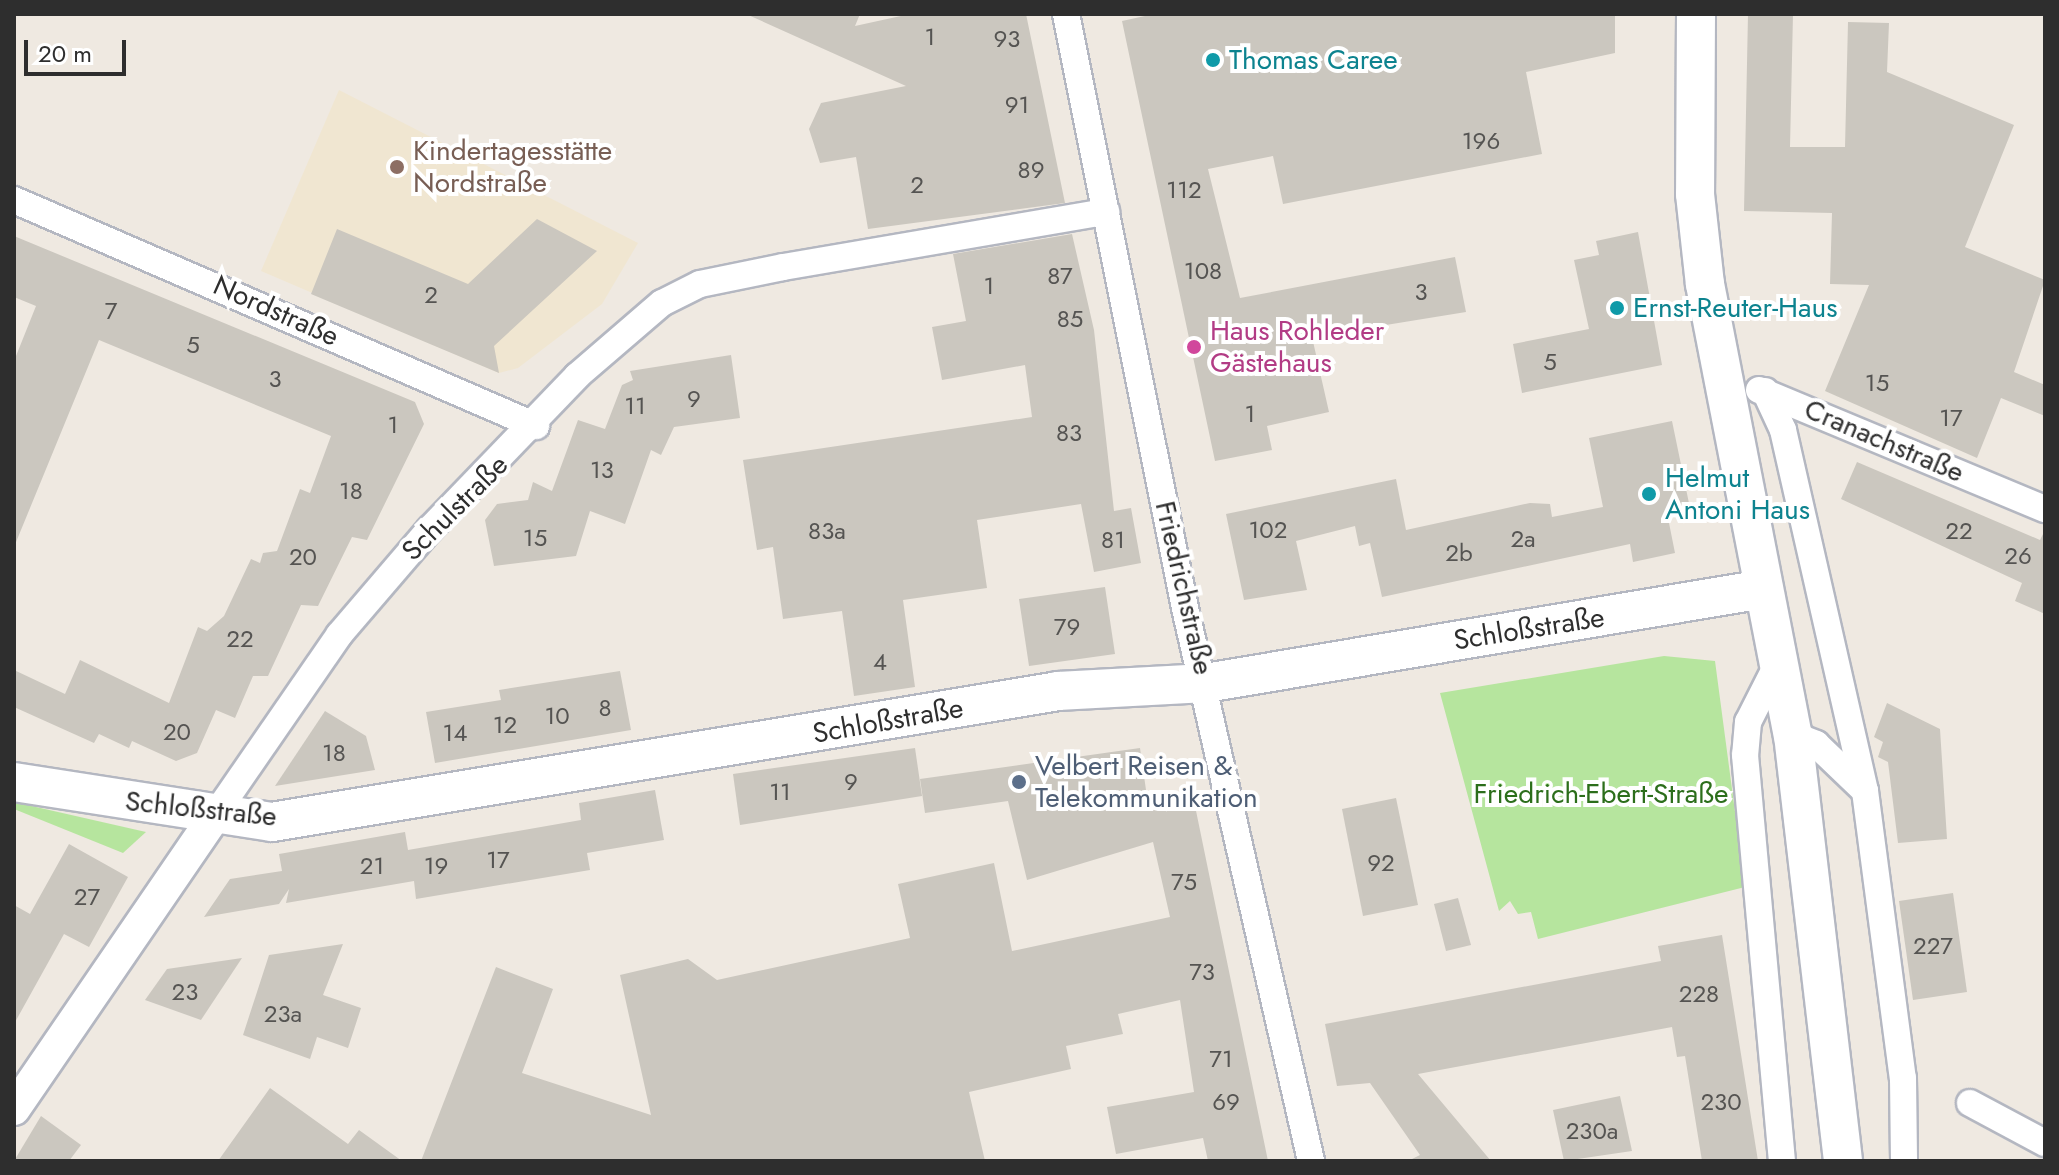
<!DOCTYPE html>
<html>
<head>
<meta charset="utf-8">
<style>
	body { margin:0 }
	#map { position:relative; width:2059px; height:1175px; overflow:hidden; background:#efe9e1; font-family:Jost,sans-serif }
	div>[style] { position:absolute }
	.education>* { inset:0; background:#f0e6d1 }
	.green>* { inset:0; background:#b6e59e }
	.building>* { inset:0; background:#cbc7bf }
	.roads { filter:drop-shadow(2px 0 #b4b7c1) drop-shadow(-2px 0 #b4b7c1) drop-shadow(0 2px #b4b7c1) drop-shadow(0 -2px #b4b7c1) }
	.minor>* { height:26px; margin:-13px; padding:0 13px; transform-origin:13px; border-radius:13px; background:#fff }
	.tertiary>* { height:32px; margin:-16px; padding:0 16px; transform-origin:16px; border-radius:16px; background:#fff }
	.secondary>* { height:38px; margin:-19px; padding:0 19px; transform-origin:19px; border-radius:19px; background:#fff }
	.dots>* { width:22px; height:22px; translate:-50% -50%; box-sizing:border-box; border:4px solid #fff; border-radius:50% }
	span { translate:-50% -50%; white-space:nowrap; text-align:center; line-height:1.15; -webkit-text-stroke:8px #fff; paint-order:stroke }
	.number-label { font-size:24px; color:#555452 }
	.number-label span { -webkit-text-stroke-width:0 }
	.culture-label { font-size:28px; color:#0d838f }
	.left { translate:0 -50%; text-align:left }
	.education-label { font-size:28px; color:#785e54 }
	.street-label { font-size:28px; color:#2e2e2e }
	.hotel-label { font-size:28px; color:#b23c85 }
	.service-label { font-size:28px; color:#4e5e75 }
	.park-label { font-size:28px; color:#2c6e1b }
	.frame { position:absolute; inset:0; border:16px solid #2e2e2e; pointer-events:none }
	.scale { position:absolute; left:24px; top:40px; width:102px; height:36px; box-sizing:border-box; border:4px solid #2e2e2e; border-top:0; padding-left:10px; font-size:24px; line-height:28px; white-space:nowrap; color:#2e2e2e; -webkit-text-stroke:6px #fff; paint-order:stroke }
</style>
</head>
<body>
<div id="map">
	<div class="education">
		<div style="clip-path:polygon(339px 90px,638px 243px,602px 304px,518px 368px,499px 373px,261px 271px)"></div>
	</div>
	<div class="green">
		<div style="clip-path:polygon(1664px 656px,1715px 661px,1745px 887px,1538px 939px,1531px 912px,1518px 914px,1510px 901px,1499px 911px,1440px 693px)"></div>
		<div style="clip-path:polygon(14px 802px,146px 832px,123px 853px,14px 809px)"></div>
	</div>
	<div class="building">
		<div style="clip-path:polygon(746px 14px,860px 14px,855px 26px,910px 14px,1026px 14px,1065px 203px,868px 229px,856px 157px,820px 163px,809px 129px,821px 103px,906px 86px)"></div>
		<div style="clip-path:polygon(1154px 14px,1615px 14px,1615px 53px,1526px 72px,1542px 154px,1283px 204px,1273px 156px,1208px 169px,1240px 298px,1455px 257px,1466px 312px,1312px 337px,1329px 412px,1267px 426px,1272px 450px,1215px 461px,1122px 21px)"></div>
		<div style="clip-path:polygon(1748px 14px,1793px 14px,1790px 147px,1845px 147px,1848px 22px,1889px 23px,1887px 72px,2014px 125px,1965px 247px,2045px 280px,2014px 372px,2045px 385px,2045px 416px,2001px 398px,1977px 458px,1825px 391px,1869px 285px,1830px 284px,1832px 213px,1744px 211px)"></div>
		<div style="clip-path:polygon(537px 219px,597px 251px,494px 346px,499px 373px,311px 294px,337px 229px,468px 284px)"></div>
		<div style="clip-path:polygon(1638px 232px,1662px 365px,1522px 393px,1513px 344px,1589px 329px,1574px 260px,1599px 255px,1596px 241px)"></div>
		<div style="clip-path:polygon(1072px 234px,1094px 330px,1114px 511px,1131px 508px,1141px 563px,1094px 572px,1081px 504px,977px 520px,987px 588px,903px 600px,915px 687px,854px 696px,842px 611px,783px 619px,773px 547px,757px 550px,743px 460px,1032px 417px,1025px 365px,942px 380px,932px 327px,966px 321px,953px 254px)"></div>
		<div style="clip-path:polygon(14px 236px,415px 402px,424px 424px,367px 540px,352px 537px,318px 606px,301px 605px,268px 676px,253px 676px,235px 718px,216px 710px,197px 753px,176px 761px,132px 741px,129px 748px,99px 734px,94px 743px,14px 707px,14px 670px,65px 694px,80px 660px,169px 703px,198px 627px,207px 631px,224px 616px,251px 559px,260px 563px,263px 553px,277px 551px,300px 489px,310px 493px,331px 436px,99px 340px,14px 547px,14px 361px,36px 306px,14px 297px)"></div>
		<div style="clip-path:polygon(731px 355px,740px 418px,674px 427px,661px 455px,651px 450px,625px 524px,590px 511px,576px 556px,494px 566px,485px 520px,497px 504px,528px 500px,533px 482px,552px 491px,578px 420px,605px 429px,622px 385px,633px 380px,630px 371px)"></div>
		<div style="clip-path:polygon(1672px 421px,1691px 513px,1668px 518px,1675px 553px,1633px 562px,1630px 544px,1382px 597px,1370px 543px,1359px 546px,1355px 526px,1296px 541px,1307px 590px,1244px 600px,1226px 514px,1396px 479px,1406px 530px,1530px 503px,1550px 504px,1552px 517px,1603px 507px,1589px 438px)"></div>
		<div style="clip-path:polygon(1857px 462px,2040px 540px,2045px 530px,2045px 614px,2015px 601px,2022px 583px,1841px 499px)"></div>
		<div style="clip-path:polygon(1105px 587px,1115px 654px,1029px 666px,1019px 599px)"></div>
		<div style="clip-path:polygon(620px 671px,631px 730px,435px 763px,426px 712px,501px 700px,499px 690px)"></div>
		<div style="clip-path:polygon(1887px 703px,1940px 729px,1947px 839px,1898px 843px,1888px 762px,1878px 757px,1883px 742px,1874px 737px)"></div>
		<div style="clip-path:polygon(325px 711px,366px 736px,375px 770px,275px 786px)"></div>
		<div style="clip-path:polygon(915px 748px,922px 796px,740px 825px,733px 774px)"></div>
		<div style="clip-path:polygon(1140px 748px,1149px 811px,1194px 801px,1268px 1161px,1208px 1161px,1203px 1138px,1116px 1154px,1107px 1107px,1194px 1092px,1180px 1000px,1118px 1014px,1123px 1034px,1066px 1046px,1071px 1069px,969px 1092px,985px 1161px,421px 1161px,496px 967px,553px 989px,522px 1073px,651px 1115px,620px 975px,688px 959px,717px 980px,910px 938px,898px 884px,994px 863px,1012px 951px,1170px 917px,1153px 842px,1027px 880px,1008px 801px,925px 813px,920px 779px)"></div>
		<div style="clip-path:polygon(655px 790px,664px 840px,587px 853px,590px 870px,416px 899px,414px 881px,286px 903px,289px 889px,279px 904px,204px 917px,230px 879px,282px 871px,279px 854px,405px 832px,408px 850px,581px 820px,579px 803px)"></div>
		<div style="clip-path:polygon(1396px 798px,1418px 905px,1363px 916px,1342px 809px)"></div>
		<div style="clip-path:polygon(69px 844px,128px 877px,89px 947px,64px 934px,14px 1024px,14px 905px,30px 914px)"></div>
		<div style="clip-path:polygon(1953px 893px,1967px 992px,1913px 1000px,1899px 901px)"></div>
		<div style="clip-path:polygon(1458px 898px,1471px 945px,1446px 951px,1434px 904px)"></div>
		<div style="clip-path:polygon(1722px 935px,1758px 1161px,1702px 1161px,1685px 1056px,1677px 1057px,1672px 1027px,1418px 1074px,1491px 1161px,1408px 1161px,1420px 1155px,1370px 1083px,1337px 1086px,1325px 1024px,1661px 961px,1658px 946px)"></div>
		<div style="clip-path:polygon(343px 944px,323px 995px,361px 1008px,348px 1048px,317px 1037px,310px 1059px,243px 1035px,269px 955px)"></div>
		<div style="clip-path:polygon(242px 958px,201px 1020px,145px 1000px,167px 969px)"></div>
		<div style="clip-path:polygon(270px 1088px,348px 1144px,359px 1130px,402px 1161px,218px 1161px)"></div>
		<div style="clip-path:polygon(1620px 1096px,1632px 1151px,1564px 1161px,1553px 1110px)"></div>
		<div style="clip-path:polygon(41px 1116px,81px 1145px,69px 1161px,14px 1161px)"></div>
	</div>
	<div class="roads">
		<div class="minor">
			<div style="left:1066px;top:14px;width:606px;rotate:78.67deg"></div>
			<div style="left:1185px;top:608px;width:567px;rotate:77.16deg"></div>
			<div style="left:14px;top:200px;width:569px;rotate:23.41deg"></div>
			<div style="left:1759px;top:390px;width:310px;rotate:22.6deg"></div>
			<div style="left:1765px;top:391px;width:43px;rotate:65.2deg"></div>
			<div style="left:1783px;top:430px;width:370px;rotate:77.2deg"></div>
			<div style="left:1865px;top:791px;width:290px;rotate:82.5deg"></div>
			<div style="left:1903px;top:1078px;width:83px;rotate:89.3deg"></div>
			<div style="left:1779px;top:661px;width:68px;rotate:116.9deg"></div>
			<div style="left:1748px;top:722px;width:33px;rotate:95deg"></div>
			<div style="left:1745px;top:755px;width:408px;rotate:84.8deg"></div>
			<div style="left:1793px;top:735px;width:25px;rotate:21deg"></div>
			<div style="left:1816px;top:744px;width:68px;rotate:43.8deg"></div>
			<div style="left:217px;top:812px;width:215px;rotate:-55.4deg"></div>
			<div style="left:339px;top:635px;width:140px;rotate:-49.4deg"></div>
			<div style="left:430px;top:529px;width:212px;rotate:-46.1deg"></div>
			<div style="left:577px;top:376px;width:112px;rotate:-40.7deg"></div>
			<div style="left:662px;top:303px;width:42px;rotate:-26.6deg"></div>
			<div style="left:700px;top:284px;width:85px;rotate:-11.6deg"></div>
			<div style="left:783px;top:267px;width:328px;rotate:-9.7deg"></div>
			<div style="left:1970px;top:1103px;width:85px;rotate:28.1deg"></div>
		</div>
		<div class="tertiary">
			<div style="left:14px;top:1109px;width:360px;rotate:-55.6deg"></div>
		</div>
		<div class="secondary">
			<div style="left:1696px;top:14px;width:180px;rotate:90.3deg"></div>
			<div style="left:1695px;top:194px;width:91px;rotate:83.7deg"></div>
			<div style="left:1705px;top:284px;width:460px;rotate:79deg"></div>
			<div style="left:1793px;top:735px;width:429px;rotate:83.3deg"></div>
			<div style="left:14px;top:782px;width:261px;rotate:8.8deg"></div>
			<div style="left:272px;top:822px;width:797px;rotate:-9.46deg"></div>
			<div style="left:1058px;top:691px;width:148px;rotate:-3.1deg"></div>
			<div style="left:1206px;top:683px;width:565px;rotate:-9.58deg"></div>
		</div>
	</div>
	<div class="dots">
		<div style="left:1213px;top:60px;background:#0f9aa8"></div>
		<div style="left:397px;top:167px;background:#8d6e63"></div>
		<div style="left:1617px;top:308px;background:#0f9aa8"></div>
		<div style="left:1194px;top:347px;background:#d1479c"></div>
		<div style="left:1649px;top:494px;background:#0f9aa8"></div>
		<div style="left:1019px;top:782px;background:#5c6f8a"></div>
	</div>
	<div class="number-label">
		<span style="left:930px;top:37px">1</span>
		<span style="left:1007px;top:39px">93</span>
		<span style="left:1017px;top:105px">91</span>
		<span style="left:1481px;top:141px">196</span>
		<span style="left:1031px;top:170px">89</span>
		<span style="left:917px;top:185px">2</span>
		<span style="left:1184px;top:190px">112</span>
		<span style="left:1203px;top:271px">108</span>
		<span style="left:1060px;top:276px">87</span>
		<span style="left:989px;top:286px">1</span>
		<span style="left:1421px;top:292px">3</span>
		<span style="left:431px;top:295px">2</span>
		<span style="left:111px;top:311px">7</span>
		<span style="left:1070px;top:319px">85</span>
		<span style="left:193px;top:345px">5</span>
		<span style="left:1550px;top:362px">5</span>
		<span style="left:275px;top:379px">3</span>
		<span style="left:1877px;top:383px">15</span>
		<span style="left:694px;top:399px">9</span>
		<span style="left:635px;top:406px">11</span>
		<span style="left:1250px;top:414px">1</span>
		<span style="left:1951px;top:418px">17</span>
		<span style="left:393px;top:425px">1</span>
		<span style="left:1069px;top:433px">83</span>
		<span style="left:602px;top:470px">13</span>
		<span style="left:351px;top:491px">18</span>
		<span style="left:1268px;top:530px">102</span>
		<span style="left:827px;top:531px">83a</span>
		<span style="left:1959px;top:531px">22</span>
		<span style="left:535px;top:538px">15</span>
		<span style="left:1523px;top:539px">2a</span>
		<span style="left:1113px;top:540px">81</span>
		<span style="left:1459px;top:553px">2b</span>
		<span style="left:2018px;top:556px">26</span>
		<span style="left:303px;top:557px">20</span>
		<span style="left:1067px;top:627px">79</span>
		<span style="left:240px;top:639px">22</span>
		<span style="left:880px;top:662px">4</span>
		<span style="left:605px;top:708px">8</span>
		<span style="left:557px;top:716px">10</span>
		<span style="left:505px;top:725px">12</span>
		<span style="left:177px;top:732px">20</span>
		<span style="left:455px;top:733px">14</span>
		<span style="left:334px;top:753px">18</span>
		<span style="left:851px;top:782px">9</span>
		<span style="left:780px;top:792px">11</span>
		<span style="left:498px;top:860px">17</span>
		<span style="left:1381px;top:863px">92</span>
		<span style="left:372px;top:866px">21</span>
		<span style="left:436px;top:866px">19</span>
		<span style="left:1184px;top:882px">75</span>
		<span style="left:87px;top:897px">27</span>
		<span style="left:1933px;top:946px">227</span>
		<span style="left:1202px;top:972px">73</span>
		<span style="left:185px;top:992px">23</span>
		<span style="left:1699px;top:994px">228</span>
		<span style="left:283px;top:1014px">23a</span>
		<span style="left:1221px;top:1059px">71</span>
		<span style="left:1226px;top:1102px">69</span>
		<span style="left:1721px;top:1102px">230</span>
		<span style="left:1592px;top:1131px">230a</span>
	</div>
	<div class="culture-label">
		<span class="left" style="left:1229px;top:60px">Thomas Caree</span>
		<span class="left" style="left:1633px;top:308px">Ernst-Reuter-Haus</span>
		<span class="left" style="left:1665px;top:494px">Helmut<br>Antoni Haus</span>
	</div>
	<div class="education-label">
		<span class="left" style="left:413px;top:167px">Kindertagesstätte<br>Nordstraße</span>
	</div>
	<div class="street-label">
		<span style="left:276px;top:311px;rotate:24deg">Nordstraße</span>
		<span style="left:1884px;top:441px;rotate:23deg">Cranachstraße</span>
		<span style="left:455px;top:508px;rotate:-45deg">Schulstraße</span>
		<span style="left:1184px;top:588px;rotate:77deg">Friedrichstraße</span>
		<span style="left:1529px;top:629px;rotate:-9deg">Schloßstraße</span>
		<span style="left:888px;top:721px;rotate:-10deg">Schloßstraße</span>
		<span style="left:201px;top:809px;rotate:6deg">Schloßstraße</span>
	</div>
	<div class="hotel-label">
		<span class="left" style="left:1210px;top:347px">Haus Rohleder<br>Gästehaus</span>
	</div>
	<div class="service-label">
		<span class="left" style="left:1035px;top:782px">Velbert Reisen &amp;<br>Telekommunikation</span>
	</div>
	<div class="park-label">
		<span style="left:1601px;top:794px">Friedrich-Ebert-Straße</span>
	</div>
	<div class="frame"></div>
	<div class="scale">20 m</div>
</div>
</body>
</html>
